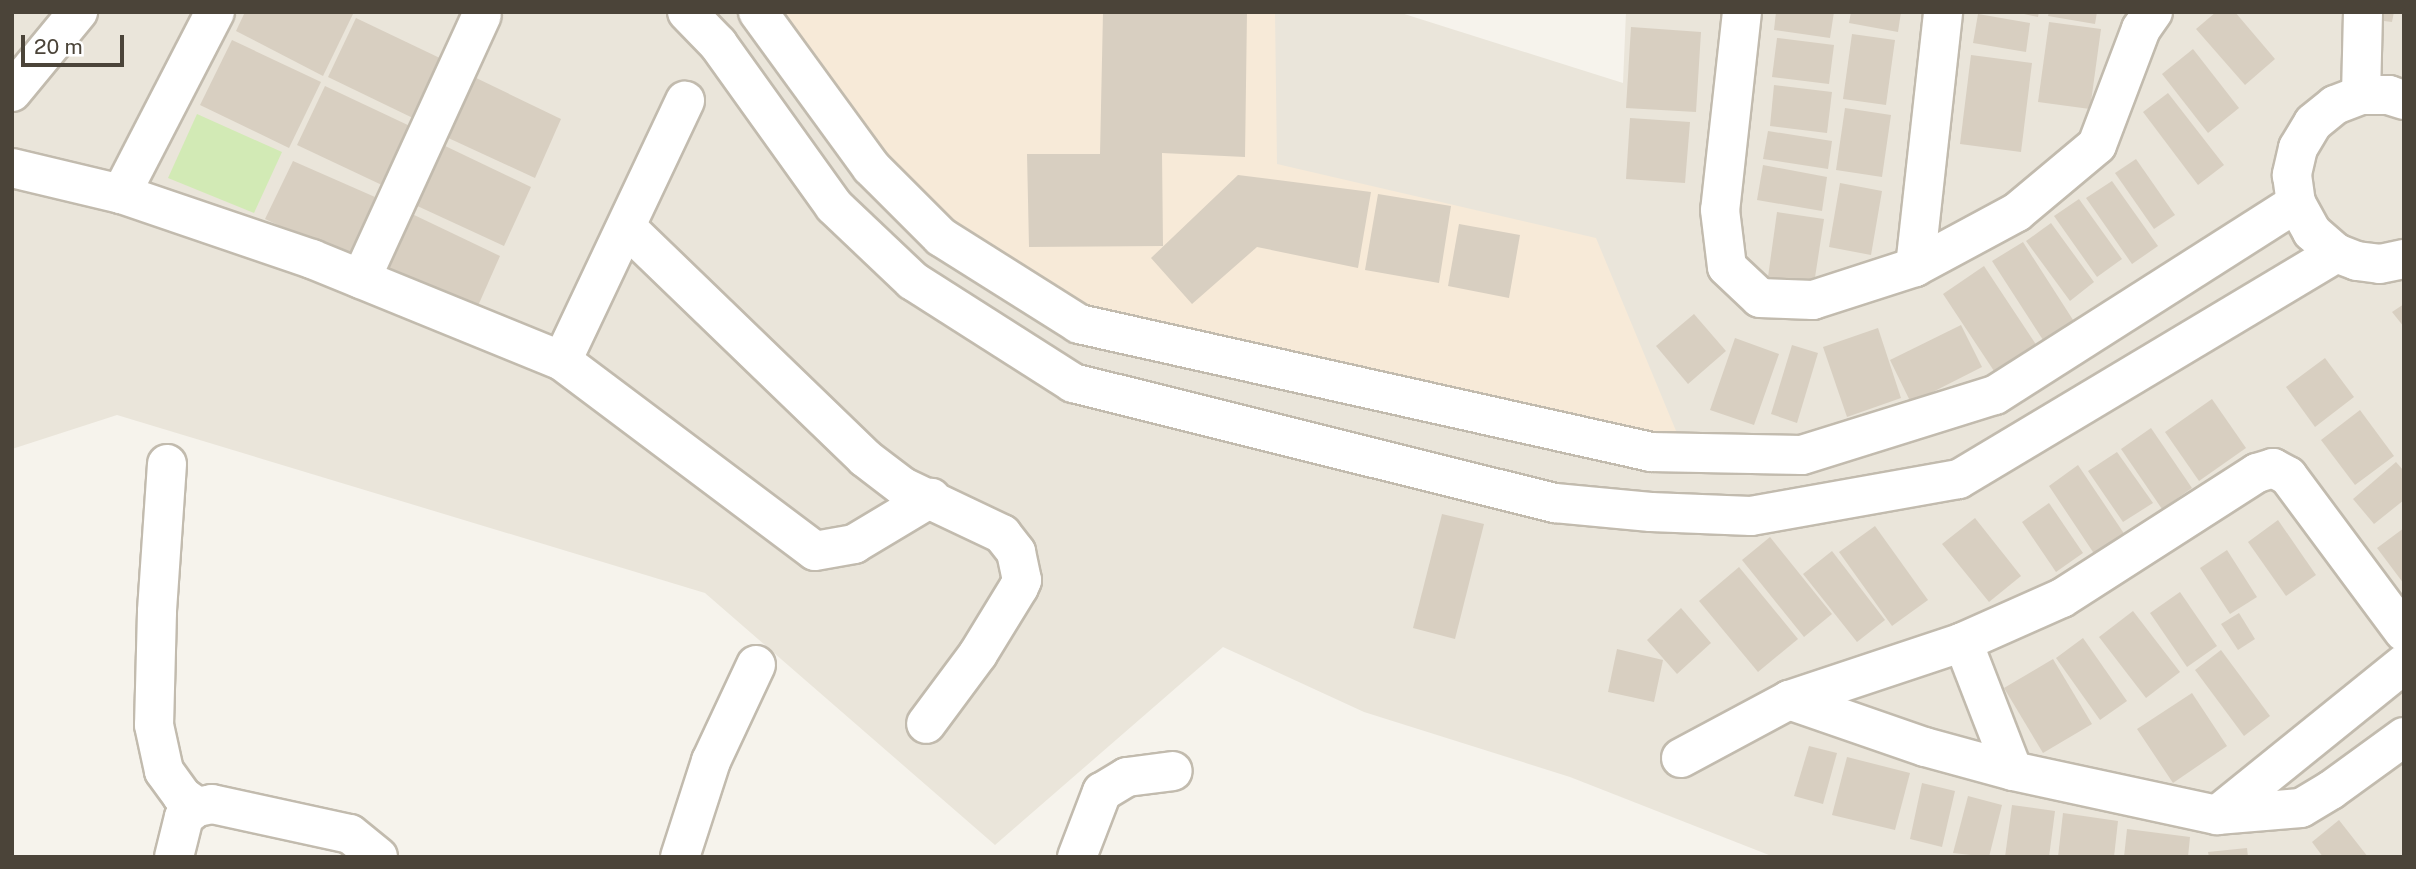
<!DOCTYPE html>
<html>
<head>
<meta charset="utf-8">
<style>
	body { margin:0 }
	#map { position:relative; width:2416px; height:869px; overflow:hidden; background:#f6f3ec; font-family:"Public Sans",sans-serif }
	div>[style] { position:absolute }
	.residential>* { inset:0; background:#eae5da }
	.commercial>* { inset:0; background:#f7ead8 }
	.green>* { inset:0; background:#d2eab5 }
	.building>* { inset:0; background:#d8cfc1 }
	.roads { filter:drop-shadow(2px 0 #c2bbae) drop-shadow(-2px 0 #c2bbae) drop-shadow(0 2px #c2bbae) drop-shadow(0 -2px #c2bbae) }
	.minor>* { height:38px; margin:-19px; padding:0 19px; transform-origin:19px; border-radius:19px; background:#fff }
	span { translate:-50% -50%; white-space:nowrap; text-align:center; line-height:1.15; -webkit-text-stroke:5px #fff; paint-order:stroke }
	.frame { position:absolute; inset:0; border:14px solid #4b4439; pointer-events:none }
	.scale { position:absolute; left:21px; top:35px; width:103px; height:32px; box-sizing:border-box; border:4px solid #4b4439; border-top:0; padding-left:9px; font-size:21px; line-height:24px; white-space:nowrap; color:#4b4439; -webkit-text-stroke:5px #fff; paint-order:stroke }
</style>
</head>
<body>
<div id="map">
	<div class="residential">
		<div style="clip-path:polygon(12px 12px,1398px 12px,1623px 83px,1626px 12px,2404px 12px,2404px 857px,1774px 857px,1570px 777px,1364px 712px,1223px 647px,995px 845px,705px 593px,117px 415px,12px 449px)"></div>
	</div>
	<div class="commercial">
		<div style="clip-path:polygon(780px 12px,1275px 12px,1277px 164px,1596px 238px,1679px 438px,1081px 319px,919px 196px)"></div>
	</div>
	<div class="green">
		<div style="clip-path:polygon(197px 114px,282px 152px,254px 213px,168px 178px)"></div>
	</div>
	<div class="building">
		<div style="clip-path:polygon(245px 12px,349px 12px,353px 14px,323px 76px,236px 31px)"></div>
		<div style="clip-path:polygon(1103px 12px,1247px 12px,1245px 157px,1162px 153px,1163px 246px,1029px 247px,1027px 154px,1100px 154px)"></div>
		<div style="clip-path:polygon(1776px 12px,1834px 12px,1830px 38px,1774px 30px)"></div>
		<div style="clip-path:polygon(1851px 12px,1901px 12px,1898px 32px,1849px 23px)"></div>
		<div style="clip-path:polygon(2015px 12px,2039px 12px,2038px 17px)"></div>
		<div style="clip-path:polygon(2049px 12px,2097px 12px,2095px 24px,2048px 16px)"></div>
		<div style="clip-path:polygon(2216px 12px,2235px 12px,2275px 59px,2245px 85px,2196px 29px)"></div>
		<div style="clip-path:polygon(2369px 12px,2394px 12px,2392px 22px,2368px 19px)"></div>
		<div style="clip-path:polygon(1978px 14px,2030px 23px,2026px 52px,1973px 43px)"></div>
		<div style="clip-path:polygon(356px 18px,444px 60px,417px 120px,328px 77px)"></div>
		<div style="clip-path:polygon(2049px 22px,2101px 29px,2090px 109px,2038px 102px)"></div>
		<div style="clip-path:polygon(1631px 27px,1701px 32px,1696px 112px,1626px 108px)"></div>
		<div style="clip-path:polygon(1852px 34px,1895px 40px,1886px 105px,1843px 99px)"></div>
		<div style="clip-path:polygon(1777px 38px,1834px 45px,1829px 84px,1772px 77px)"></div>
		<div style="clip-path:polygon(232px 40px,321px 82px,289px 148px,200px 105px)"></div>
		<div style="clip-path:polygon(2193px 49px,2239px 108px,2208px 133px,2162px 74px)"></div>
		<div style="clip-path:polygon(1971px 55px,2032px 63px,2021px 152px,1960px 144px)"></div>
		<div style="clip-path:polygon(472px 76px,561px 119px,535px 178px,444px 136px)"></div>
		<div style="clip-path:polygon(1774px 85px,1832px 92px,1827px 133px,1770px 126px)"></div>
		<div style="clip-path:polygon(325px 86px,412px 127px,384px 186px,297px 145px)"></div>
		<div style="clip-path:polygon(2168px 93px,2224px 165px,2198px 185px,2143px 112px)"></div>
		<div style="clip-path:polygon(1845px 108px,1891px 115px,1882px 177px,1836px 170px)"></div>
		<div style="clip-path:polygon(1630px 118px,1690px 122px,1685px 183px,1626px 179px)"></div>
		<div style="clip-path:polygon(1768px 131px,1832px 141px,1828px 169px,1763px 159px)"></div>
		<div style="clip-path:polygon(441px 144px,531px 187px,504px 246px,413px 204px)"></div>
		<div style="clip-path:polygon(2136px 159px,2175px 215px,2154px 229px,2115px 173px)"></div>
		<div style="clip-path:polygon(293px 161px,375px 197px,349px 258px,265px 219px)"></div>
		<div style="clip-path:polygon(1763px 165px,1827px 177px,1822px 211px,1757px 200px)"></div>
		<div style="clip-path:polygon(1238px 175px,1371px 192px,1358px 268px,1257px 247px,1192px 304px,1151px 258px)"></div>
		<div style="clip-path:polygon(2112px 181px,2158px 246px,2132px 264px,2086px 198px)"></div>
		<div style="clip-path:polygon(1840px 183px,1882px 191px,1871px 255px,1829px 247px)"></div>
		<div style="clip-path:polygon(1378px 194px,1451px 206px,1439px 283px,1365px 270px)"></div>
		<div style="clip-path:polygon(2079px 199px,2122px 259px,2097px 277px,2054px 216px)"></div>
		<div style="clip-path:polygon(1777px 212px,1824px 219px,1814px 284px,1768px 277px)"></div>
		<div style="clip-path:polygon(410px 213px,500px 256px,477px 308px,385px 269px)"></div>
		<div style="clip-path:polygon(2051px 223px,2094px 282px,2070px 301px,2026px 241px)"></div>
		<div style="clip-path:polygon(1459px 224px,1520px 235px,1509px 298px,1448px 286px)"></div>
		<div style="clip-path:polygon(2023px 242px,2075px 323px,2045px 343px,1992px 261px)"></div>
		<div style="clip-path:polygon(1984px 266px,2037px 346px,1996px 374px,1943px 294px)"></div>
		<div style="clip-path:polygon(2404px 304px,2404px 327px,2392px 312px)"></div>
		<div style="clip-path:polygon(1694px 314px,1726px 351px,1688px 384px,1656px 346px)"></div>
		<div style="clip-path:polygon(1961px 325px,1982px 367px,1911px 403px,1890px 360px)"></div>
		<div style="clip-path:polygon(1878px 328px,1901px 398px,1847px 417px,1823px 347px)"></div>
		<div style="clip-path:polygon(1735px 338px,1779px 354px,1754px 425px,1710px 410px)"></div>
		<div style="clip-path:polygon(1792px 345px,1818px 353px,1797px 423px,1771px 414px)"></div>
		<div style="clip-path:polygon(2325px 358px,2354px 397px,2315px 427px,2286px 387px)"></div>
		<div style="clip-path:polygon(2212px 399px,2246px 448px,2199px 481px,2165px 432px)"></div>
		<div style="clip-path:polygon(2360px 410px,2394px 456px,2355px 485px,2321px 440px)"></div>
		<div style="clip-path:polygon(2151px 428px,2192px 488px,2162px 509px,2121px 449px)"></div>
		<div style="clip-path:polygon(2117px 452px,2153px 503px,2123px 522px,2088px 471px)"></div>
		<div style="clip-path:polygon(2396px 462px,2404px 471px,2404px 500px,2374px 524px,2353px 499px)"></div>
		<div style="clip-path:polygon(2078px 465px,2125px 535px,2095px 555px,2049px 486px)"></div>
		<div style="clip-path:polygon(2049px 503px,2083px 553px,2056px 572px,2022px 522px)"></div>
		<div style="clip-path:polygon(1442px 514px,1484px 524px,1455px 639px,1413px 628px)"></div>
		<div style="clip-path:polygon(1975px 518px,2021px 576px,1989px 602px,1942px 544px)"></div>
		<div style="clip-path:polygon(2278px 520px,2316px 575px,2286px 596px,2248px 542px)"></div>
		<div style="clip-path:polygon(1875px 526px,1928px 600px,1892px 626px,1839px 552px)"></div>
		<div style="clip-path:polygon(2404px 528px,2404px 584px,2377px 548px)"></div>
		<div style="clip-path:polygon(1770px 537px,1832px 614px,1804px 637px,1742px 560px)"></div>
		<div style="clip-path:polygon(2227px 550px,2257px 597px,2230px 614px,2200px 568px)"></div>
		<div style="clip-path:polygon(1832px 551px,1885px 620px,1857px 642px,1803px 574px)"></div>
		<div style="clip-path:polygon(1739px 567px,1798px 639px,1758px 672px,1699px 601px)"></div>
		<div style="clip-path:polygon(2180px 592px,2217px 646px,2187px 667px,2150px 613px)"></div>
		<div style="clip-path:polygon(1681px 608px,1711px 643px,1677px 674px,1647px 640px)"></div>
		<div style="clip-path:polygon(2133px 611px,2180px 672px,2146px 698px,2099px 637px)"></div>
		<div style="clip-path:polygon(2239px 613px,2255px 639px,2238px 650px,2221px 624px)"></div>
		<div style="clip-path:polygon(2083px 638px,2127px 701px,2100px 720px,2056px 658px)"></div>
		<div style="clip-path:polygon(1617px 649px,1663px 660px,1654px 702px,1608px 692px)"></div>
		<div style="clip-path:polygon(2221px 650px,2270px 716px,2244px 736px,2195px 670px)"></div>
		<div style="clip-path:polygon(2053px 659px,2092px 724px,2043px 753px,2004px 688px)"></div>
		<div style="clip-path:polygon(2192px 693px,2227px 746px,2173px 783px,2137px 729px)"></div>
		<div style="clip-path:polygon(1809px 746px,1837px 753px,1823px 804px,1794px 796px)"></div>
		<div style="clip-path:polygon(1847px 757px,1910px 773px,1895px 830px,1832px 815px)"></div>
		<div style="clip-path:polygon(1922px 783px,1955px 791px,1942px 847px,1910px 839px)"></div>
		<div style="clip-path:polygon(1968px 796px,2002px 805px,1989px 857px,1953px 853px)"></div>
		<div style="clip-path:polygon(2012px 805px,2055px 811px,2049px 857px,2005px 857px)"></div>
		<div style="clip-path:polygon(2063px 813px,2118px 821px,2114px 857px,2058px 857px)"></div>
		<div style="clip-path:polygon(2339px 820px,2368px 857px,2323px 857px,2312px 842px)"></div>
		<div style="clip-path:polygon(2127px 829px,2190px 837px,2188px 857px,2124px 857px)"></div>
		<div style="clip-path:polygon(2247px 848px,2248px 857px,2209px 857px,2208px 852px)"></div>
	</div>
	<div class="roads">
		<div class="minor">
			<div style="left:687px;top:12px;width:45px;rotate:45.9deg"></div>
			<div style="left:718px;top:44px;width:199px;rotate:54.4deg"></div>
			<div style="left:834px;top:206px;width:109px;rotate:43.5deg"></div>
			<div style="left:913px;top:281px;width:190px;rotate:32.5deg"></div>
			<div style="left:1073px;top:383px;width:497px;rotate:14deg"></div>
			<div style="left:1555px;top:503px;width:96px;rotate:5.4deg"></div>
			<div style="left:1651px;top:512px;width:100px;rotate:2.3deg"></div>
			<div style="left:1751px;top:516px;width:211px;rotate:-10.1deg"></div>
			<div style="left:1959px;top:479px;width:440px;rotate:-30.9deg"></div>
			<div style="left:758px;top:12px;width:192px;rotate:53.9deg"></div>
			<div style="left:871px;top:167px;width:99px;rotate:45deg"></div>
			<div style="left:941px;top:237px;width:163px;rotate:32.2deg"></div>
			<div style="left:1079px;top:324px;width:586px;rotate:12.61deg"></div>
			<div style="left:1651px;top:452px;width:151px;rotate:1.1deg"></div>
			<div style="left:1802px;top:455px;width:202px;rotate:-17.3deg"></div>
			<div style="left:1995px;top:395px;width:357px;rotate:-32.5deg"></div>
			<div style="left:1742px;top:12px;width:199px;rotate:96.3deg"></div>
			<div style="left:1720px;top:210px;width:57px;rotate:83deg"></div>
			<div style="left:1727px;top:267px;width:45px;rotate:43.2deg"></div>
			<div style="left:1760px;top:298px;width:53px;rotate:2.2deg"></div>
			<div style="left:1813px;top:300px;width:107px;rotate:-17.9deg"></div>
			<div style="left:1915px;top:267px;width:116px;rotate:-28.3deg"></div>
			<div style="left:2017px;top:212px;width:104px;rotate:-39.9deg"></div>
			<div style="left:2097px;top:145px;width:124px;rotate:-69.2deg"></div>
			<div style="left:2141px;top:29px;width:21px;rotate:-55deg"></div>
			<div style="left:12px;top:92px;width:104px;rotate:-50.5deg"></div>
			<div style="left:2361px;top:95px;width:83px;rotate:-88.6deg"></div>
			<div style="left:2404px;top:100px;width:16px;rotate:-162deg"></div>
			<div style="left:2389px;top:95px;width:28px;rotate:180deg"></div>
			<div style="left:2361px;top:95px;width:28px;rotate:159deg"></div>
			<div style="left:2335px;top:105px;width:28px;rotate:141deg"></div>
			<div style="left:2313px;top:123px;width:29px;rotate:121deg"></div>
			<div style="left:2298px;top:148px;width:28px;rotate:103deg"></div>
			<div style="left:2292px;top:175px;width:28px;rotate:82deg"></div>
			<div style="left:2296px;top:203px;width:33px;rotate:61deg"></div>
			<div style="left:2312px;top:232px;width:32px;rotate:41deg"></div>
			<div style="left:2336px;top:253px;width:22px;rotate:21deg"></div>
			<div style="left:2357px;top:261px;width:23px;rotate:7deg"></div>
			<div style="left:2380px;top:264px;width:25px;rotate:-12deg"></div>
			<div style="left:12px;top:168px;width:112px;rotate:13.4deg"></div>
			<div style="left:121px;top:194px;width:202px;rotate:18.8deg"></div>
			<div style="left:312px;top:259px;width:270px;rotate:22.2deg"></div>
			<div style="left:562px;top:361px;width:316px;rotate:36.9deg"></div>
			<div style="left:815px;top:551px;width:40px;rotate:-10deg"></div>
			<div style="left:854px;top:544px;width:90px;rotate:-30.9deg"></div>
			<div style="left:121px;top:194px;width:205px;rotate:-62.7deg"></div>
			<div style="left:627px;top:228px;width:331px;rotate:44deg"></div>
			<div style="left:865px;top:458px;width:48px;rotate:37.3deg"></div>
			<div style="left:903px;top:487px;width:110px;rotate:25.4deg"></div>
			<div style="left:1002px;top:534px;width:23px;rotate:52deg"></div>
			<div style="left:1016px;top:552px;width:29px;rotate:78deg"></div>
			<div style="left:1022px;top:580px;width:8px;rotate:113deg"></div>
			<div style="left:1019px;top:587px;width:79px;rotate:121.5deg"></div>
			<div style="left:978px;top:654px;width:87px;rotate:126.6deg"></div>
			<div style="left:1915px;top:267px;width:257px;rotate:-83.7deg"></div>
			<div style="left:361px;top:279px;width:290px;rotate:-65.4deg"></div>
			<div style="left:562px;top:361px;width:288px;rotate:-64.7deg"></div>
			<div style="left:167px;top:464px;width:148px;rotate:93.9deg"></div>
			<div style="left:157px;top:612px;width:113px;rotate:91.5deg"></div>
			<div style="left:154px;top:725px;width:47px;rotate:77.7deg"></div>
			<div style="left:164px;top:771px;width:31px;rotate:54deg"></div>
			<div style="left:182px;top:796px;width:19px;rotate:36deg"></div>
			<div style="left:1963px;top:642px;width:138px;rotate:68.8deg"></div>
			<div style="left:1789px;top:700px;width:144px;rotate:19.1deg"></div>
			<div style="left:1925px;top:747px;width:91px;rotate:15.3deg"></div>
			<div style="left:2013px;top:771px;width:209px;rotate:12.2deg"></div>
			<div style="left:2217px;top:815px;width:84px;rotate:-4.8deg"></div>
			<div style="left:2301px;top:808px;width:35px;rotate:-31deg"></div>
			<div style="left:2331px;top:790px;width:90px;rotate:-36deg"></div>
			<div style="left:1681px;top:758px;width:123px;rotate:-28.2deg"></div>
			<div style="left:1789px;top:700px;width:183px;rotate:-18.4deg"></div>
			<div style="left:1963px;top:642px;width:108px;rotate:-24deg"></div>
			<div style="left:2062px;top:598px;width:232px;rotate:-32.7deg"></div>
			<div style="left:2257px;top:473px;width:17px;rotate:-17deg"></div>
			<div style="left:2273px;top:468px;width:17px;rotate:28deg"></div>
			<div style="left:2288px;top:476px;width:194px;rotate:53.4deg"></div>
			<div style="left:2217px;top:815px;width:240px;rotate:-38.9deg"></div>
			<div style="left:174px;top:857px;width:41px;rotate:-76deg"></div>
			<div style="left:184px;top:817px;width:16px;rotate:-38deg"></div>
			<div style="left:197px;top:807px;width:15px;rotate:-11deg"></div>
			<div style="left:212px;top:804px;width:141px;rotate:12.3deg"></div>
			<div style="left:350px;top:834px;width:36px;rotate:39deg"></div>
			<div style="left:680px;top:857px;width:101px;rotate:-72.1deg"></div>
			<div style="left:711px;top:761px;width:106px;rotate:-64.9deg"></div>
			<div style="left:1077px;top:857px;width:70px;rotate:-69deg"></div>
			<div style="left:1102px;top:792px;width:29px;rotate:-31deg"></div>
			<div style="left:1127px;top:777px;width:46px;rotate:-7.4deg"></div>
		</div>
	</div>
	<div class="frame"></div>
	<div class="scale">20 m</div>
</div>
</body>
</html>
